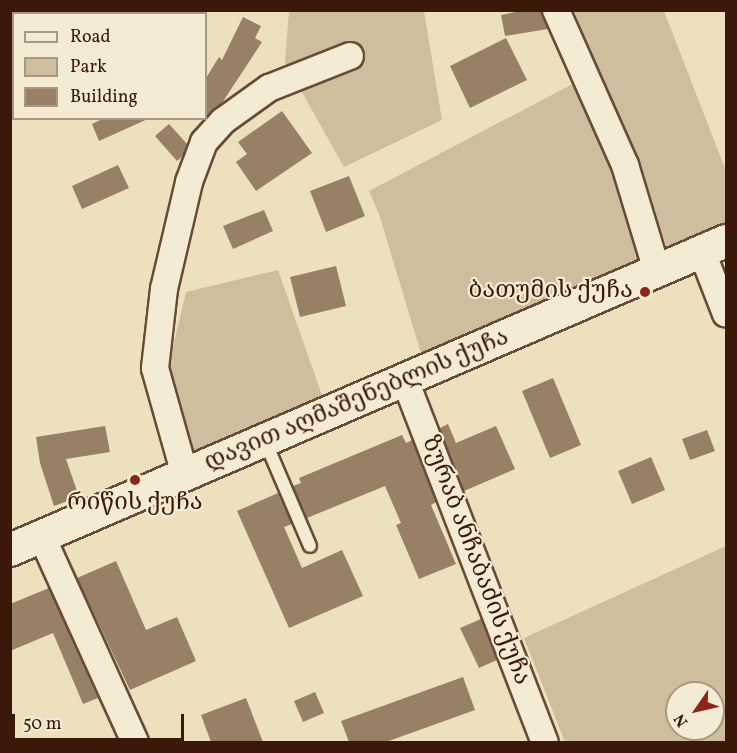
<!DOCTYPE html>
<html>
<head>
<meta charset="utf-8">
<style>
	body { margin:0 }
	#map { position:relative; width:737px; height:753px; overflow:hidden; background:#ede0bc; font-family:Vollkorn,"Noto Serif Georgian",serif }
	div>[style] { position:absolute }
	.green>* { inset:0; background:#cfbe9e }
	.building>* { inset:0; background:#988067 }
	.roads { filter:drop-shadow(2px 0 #684a36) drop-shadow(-2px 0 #684a36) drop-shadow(0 2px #684a36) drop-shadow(0 -2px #684a36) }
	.service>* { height:12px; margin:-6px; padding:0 6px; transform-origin:6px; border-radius:6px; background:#f3ebd3 }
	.minor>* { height:26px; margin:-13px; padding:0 13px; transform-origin:13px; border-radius:13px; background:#f3ebd3 }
	.tertiary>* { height:32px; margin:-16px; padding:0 16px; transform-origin:16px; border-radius:16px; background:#f3ebd3 }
	.dots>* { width:16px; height:16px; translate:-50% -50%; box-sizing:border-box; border:3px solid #f3ebd3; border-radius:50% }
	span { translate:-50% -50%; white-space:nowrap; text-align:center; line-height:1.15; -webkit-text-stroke:4.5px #f3ebd3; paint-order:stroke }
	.poi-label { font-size:24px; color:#3b180a }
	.right { translate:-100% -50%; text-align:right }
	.street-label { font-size:24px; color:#3b180a }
	.frame { position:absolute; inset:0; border:12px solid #3b180a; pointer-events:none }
	.legend { position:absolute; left:12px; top:12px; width:195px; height:108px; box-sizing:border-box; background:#f3ebd3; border:2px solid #a99783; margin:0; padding:8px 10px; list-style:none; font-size:18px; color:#3b180a }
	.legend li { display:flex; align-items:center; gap:12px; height:30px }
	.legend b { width:30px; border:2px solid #a99783 }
	.north { position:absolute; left:665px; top:681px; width:60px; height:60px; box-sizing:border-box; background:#f3ebd3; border:2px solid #a99783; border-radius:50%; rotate:236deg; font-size:16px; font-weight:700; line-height:24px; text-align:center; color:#3b180a }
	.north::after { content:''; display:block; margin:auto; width:21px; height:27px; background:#8f2418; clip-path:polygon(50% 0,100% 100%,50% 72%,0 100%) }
	.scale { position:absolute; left:12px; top:714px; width:172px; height:27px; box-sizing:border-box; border:3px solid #3b180a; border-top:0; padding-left:8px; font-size:18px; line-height:21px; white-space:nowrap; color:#3b180a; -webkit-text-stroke:4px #f3ebd3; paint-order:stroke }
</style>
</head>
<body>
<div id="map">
	<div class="green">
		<div style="clip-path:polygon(289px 11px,424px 11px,442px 120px,344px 167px,285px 62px)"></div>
		<div style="clip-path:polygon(574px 11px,664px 11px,726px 171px,726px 224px,668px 249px)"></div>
		<div style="clip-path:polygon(582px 79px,646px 262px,423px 360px,379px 214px,369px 191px)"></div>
		<div style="clip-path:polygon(278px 270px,324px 401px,192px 457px,165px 380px,186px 292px)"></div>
		<div style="clip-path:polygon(evenodd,726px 546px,726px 742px,565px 742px,524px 638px,726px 546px,677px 693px,713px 693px,713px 729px,677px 729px,677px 693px)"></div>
	</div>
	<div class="building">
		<div style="clip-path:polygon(526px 10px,541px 10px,548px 29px,505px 36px,501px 15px)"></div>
		<div style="clip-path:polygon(243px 17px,261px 26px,255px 38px,262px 42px,222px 103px,206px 118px,206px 78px,219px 57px,222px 60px)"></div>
		<div style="clip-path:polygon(506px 38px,527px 80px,470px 108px,450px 66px)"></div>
		<div style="clip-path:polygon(282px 111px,312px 153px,256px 191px,236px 162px,247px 154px,238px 142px)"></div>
		<div style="clip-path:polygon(104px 118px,150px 118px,99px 141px,92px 124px)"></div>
		<div style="clip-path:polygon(169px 124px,187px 144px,183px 156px,177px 161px,155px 136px)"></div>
		<div style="clip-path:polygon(118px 165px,129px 188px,82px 209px,72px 186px)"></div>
		<div style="clip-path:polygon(349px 176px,365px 216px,326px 232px,310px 191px)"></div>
		<div style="clip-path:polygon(264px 210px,273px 231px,233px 249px,223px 226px)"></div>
		<div style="clip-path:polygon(336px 266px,346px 306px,300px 317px,290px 277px)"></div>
		<div style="clip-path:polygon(553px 378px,581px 445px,550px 458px,522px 391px)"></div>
		<div style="clip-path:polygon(448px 424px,456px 443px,496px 426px,515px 469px,464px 491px,440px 428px)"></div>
		<div style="clip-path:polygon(105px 426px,110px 452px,66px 459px,79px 497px,54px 506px,40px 463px,36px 437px)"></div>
		<div style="clip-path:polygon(707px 430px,715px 451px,690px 460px,682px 439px)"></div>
		<div style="clip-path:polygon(402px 435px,406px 443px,412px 440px,436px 502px,431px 505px,456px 564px,419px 579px,396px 525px,401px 523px,385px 486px,307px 518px,293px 486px,301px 483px,299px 478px)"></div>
		<div style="clip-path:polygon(651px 457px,665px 490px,632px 504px,618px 471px)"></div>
		<div style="clip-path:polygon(278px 493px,292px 524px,284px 527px,302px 568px,342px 550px,363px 596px,289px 628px,237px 511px)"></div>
		<div style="clip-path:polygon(116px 561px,146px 630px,177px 617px,196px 661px,130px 690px,77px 578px)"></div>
		<div style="clip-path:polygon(49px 588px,98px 698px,83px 704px,53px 633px,10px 651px,10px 604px)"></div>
		<div style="clip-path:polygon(481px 619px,497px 660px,479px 668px,460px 628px)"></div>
		<div style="clip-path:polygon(463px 677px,475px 710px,386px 742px,349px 742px,341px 721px)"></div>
		<div style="clip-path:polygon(315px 692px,324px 713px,303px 722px,294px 701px)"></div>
		<div style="clip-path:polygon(246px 698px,263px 742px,211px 742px,201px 715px)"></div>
	</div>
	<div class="roads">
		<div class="service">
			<div style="left:265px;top:441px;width:114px;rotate:66.8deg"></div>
		</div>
		<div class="minor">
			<div style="left:556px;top:10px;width:170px;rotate:66deg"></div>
			<div style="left:625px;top:165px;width:111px;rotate:73.2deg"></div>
			<div style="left:702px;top:252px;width:66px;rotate:68.8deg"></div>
			<div style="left:405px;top:380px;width:388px;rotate:68.9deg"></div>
			<div style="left:185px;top:475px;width:111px;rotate:-105.7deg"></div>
			<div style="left:155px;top:368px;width:80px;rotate:-83.5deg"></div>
			<div style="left:164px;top:289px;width:110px;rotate:-76.8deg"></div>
			<div style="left:189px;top:182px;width:43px;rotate:-69.4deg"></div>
			<div style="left:204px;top:142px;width:28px;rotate:-48deg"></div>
			<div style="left:223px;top:121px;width:57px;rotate:-35.7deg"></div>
			<div style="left:269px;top:88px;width:87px;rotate:-21.6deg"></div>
			<div style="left:42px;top:537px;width:225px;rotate:65.6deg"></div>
		</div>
		<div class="tertiary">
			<div style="left:10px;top:550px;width:780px;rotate:-23.34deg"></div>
		</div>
	</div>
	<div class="dots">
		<div style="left:645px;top:292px;background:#8f2418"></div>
		<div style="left:135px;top:480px;background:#8f2418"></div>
	</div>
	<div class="poi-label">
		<span class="right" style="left:633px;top:292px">ბათუმის ქუჩა</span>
		<span style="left:135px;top:504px">რიწის ქუჩა</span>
	</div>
	<div class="street-label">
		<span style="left:357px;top:401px;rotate:-23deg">დავით აღმაშენებლის ქუჩა</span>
		<span style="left:475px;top:561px;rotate:69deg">ზურაბ ანჩაბაძის ქუჩა</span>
	</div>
	<div class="frame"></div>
	<ul class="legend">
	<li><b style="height:8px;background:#f3ebd3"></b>Road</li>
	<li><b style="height:16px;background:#cfbe9e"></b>Park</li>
	<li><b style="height:16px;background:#988067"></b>Building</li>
	</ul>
	<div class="north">N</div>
	<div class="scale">50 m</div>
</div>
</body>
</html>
